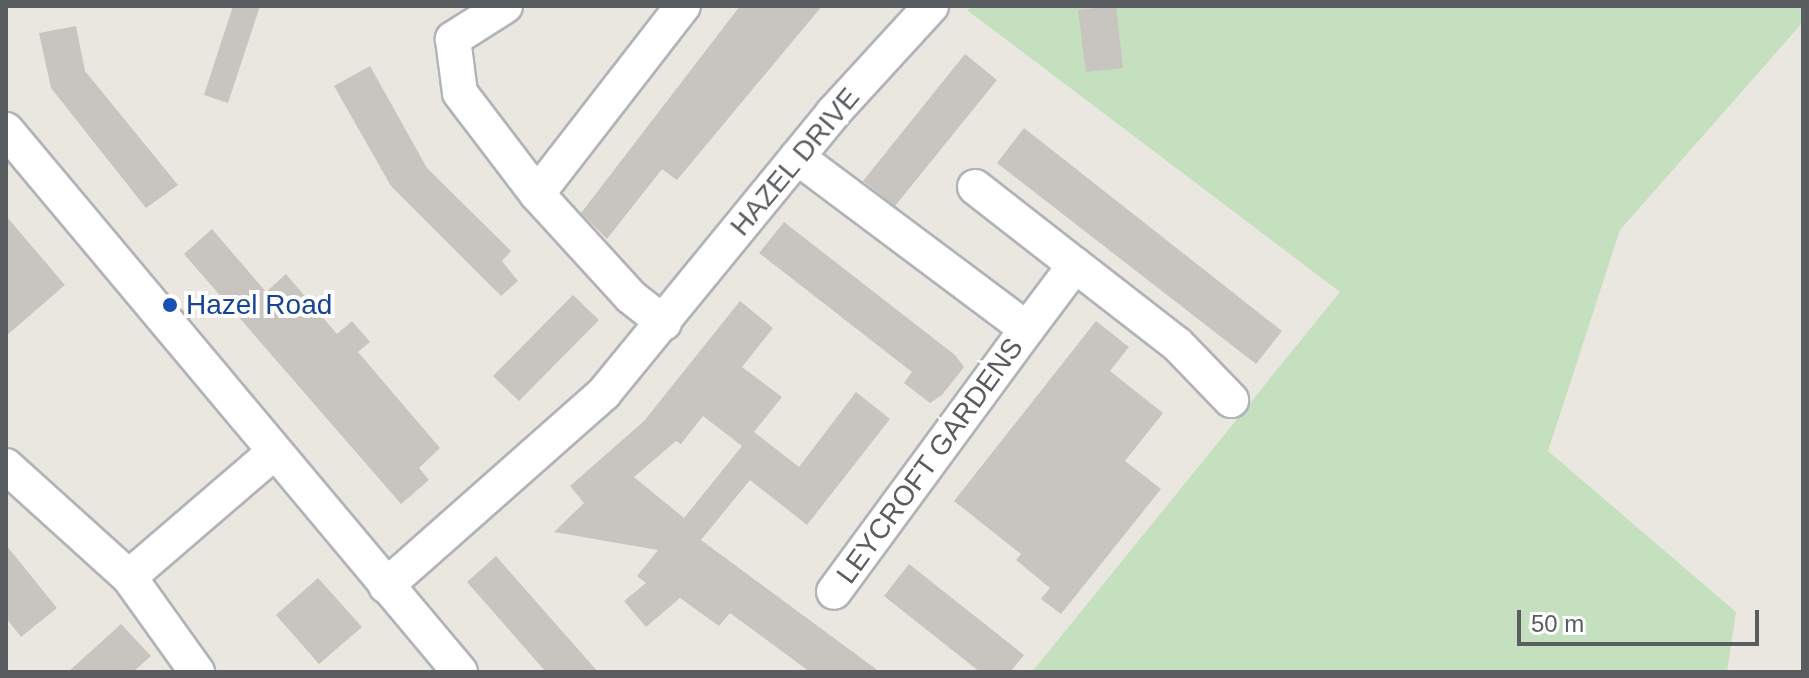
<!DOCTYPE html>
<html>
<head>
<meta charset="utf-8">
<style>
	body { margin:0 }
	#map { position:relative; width:1809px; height:678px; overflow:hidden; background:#eae7e0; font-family:Arial,sans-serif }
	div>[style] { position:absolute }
	.green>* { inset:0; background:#c4e0bf }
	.building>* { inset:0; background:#c8c4c0 }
	.roads { filter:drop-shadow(2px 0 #b1b4b7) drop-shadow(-2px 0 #b1b4b7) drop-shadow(0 2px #b1b4b7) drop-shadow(0 -2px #b1b4b7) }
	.minor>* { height:34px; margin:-17px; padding:0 17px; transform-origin:17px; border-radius:17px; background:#fff }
	.dots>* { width:22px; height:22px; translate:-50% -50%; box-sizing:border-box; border:4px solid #fff; border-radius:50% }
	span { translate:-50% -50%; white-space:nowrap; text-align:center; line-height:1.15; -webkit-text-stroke:8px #fff; paint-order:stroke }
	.street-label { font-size:28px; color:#595d60 }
	.transit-label { font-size:28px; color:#164399 }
	.left { translate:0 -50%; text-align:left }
	.frame { position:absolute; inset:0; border:8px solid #595d60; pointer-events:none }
	.scale { position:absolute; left:1517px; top:610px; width:242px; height:36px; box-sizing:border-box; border:4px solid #595d60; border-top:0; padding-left:10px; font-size:24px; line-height:28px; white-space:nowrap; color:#595d60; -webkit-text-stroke:6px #fff; paint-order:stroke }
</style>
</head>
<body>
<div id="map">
	<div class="green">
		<div style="clip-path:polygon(975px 6px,1803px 6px,1803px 22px,1620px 230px,1548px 451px,1736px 612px,1727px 672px,1032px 672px,1340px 292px,967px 10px)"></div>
	</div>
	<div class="building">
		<div style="clip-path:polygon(233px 6px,260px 6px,228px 103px,204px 95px)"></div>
		<div style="clip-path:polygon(740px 6px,822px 6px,677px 180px,662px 169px,607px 239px,581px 213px)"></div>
		<div style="clip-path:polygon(1116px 6px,1123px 68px,1086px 72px,1078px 10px)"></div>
		<div style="clip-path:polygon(76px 26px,85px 71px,178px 185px,146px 208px,51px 88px,39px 33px)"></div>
		<div style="clip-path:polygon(965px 54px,997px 80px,895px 206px,863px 181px)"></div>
		<div style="clip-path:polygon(370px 66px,427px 168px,511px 251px,502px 261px,518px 281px,501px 296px,391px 186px,334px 86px)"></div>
		<div style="clip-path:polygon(1024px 128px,1282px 331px,1256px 364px,997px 163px)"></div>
		<div style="clip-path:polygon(6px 216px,65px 285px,6px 336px)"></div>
		<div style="clip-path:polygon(784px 222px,955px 355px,964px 367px,942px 395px,930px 403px,904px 383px,912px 372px,759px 253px)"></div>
		<div style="clip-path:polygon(212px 229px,266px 292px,286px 274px,337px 334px,352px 321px,370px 342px,358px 352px,440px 448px,419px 468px,429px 480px,401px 504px,184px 254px)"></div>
		<div style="clip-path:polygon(573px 295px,599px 320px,519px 401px,493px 376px)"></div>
		<div style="clip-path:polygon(evenodd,740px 301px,773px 328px,742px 367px,782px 397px,754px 432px,799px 467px,856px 392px,890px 419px,807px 525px,750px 480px,701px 540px,880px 672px,810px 672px,730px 613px,719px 626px,680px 598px,646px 627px,624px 601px,646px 583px,637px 576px,658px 550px,554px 532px,584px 503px,570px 486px,644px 421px,740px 301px,703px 416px,742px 446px,684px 518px,634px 477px,676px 441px,681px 444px,703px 416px)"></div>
		<div style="clip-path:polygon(1096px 321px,1129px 347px,1110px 371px,1163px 413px,1125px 461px,1161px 489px,1061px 614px,1041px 599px,1050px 588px,1016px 560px,1021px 554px,954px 501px)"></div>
		<div style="clip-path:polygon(6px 545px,57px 608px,21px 637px,6px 618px)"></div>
		<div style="clip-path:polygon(496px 556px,598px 672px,546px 672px,467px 582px)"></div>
		<div style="clip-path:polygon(909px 564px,1024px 655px,1010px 672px,980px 672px,884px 596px)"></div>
		<div style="clip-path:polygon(318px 578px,362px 627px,319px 664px,276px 615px)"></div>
		<div style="clip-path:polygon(121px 624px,151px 656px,133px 672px,68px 672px)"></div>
	</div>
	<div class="roads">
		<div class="minor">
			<div style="left:505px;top:6px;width:62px;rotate:147.6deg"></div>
			<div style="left:453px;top:39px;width:54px;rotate:82.6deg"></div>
			<div style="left:460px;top:93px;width:127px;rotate:52.7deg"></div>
			<div style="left:537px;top:194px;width:139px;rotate:47.6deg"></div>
			<div style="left:631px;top:297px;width:42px;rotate:38.2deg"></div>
			<div style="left:6px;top:130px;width:707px;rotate:50.05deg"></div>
			<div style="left:797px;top:157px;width:287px;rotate:36.8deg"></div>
			<div style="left:1027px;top:329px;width:326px;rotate:126.3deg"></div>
			<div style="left:975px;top:187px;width:127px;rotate:38deg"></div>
			<div style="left:537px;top:194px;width:238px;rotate:-52.2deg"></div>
			<div style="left:1027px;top:329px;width:80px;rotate:-53.1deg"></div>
			<div style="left:1075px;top:265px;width:129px;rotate:37.8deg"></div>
			<div style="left:1177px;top:344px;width:78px;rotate:46deg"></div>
			<div style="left:6px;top:466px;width:166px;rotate:42.1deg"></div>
			<div style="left:129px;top:577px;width:117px;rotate:54.4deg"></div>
			<div style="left:129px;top:577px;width:189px;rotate:-40.7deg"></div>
			<div style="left:386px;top:586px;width:291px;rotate:-41.5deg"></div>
			<div style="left:604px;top:393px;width:362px;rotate:-50.7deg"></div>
			<div style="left:833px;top:113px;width:145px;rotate:-47.5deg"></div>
		</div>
	</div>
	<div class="dots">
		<div style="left:170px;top:305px;background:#1a4fb4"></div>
	</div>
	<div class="street-label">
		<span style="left:795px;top:162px;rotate:-50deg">HAZEL DRIVE</span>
		<span style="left:930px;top:461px;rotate:-54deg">LEYCROFT GARDENS</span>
	</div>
	<div class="transit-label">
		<span class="left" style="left:186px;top:305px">Hazel Road</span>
	</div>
	<div class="frame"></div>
	<div class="scale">50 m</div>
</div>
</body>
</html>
